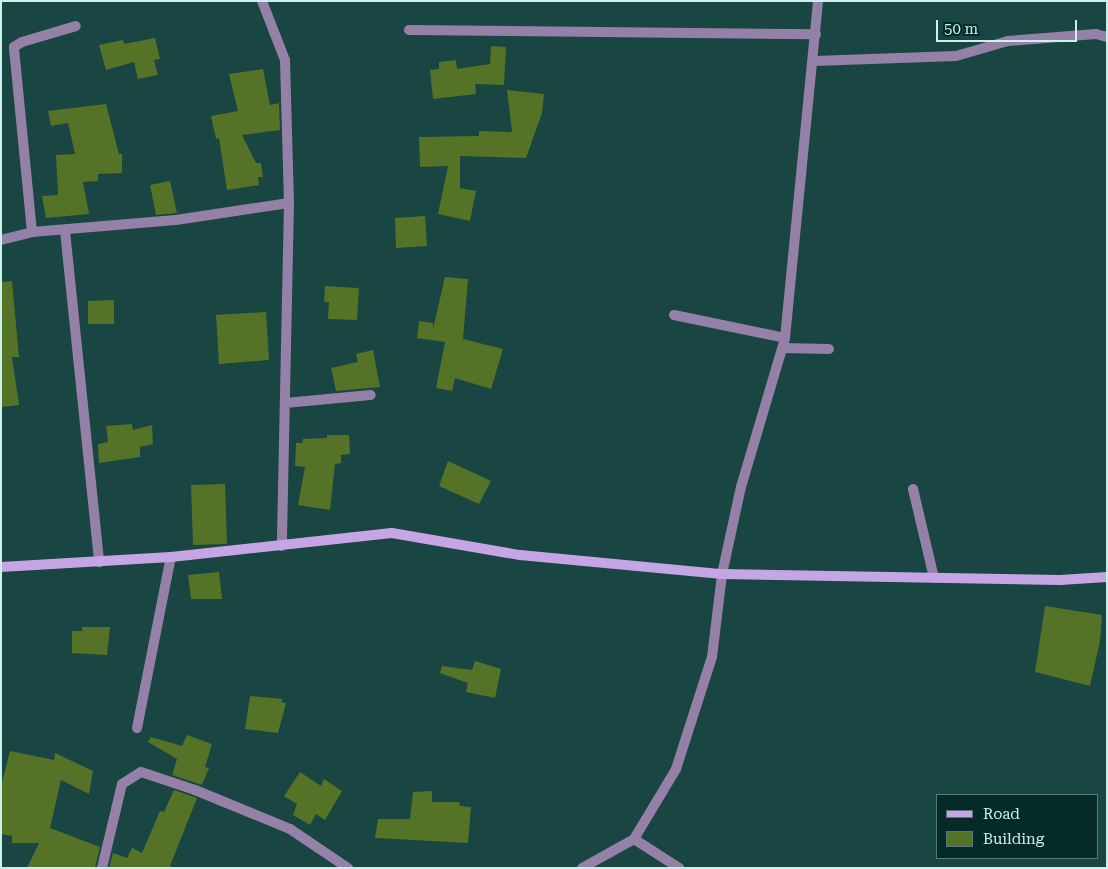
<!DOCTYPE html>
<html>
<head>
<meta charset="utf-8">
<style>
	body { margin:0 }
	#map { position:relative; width:1108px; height:869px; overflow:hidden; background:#194542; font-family:"Roboto Serif",serif }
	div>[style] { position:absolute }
	.building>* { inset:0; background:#547326 }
	.lane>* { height:10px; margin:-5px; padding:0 5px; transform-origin:5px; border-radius:5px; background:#9580a7 }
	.street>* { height:10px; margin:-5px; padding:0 5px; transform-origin:5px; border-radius:5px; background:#9580a7 }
	.secondary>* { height:10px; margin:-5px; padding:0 5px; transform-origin:5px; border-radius:5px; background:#c6a5e4 }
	span { translate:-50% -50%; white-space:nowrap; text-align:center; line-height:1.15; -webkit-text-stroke:5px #062a28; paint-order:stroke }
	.frame { position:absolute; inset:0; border:2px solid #caf1ec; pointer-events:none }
	.legend { position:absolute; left:936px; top:794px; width:162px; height:65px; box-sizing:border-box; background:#062a28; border:1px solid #547a76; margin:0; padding:6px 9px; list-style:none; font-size:15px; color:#caf1ec }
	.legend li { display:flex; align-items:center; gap:10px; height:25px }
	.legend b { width:25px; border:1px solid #547a76 }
	.scale { position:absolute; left:936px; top:20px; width:141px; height:22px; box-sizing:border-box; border:2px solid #caf1ec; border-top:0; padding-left:6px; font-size:15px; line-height:18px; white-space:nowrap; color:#caf1ec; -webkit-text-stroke:4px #062a28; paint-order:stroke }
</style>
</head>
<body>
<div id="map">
	<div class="building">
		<div style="clip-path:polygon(155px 38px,160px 59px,154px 60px,158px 75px,138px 79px,134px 62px,106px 70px,99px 45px,123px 40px,124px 44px)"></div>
		<div style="clip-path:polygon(491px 46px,506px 47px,504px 85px,475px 84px,476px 94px,433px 99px,430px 70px,439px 69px,439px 62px,456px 60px,457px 69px,490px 64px)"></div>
		<div style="clip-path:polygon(263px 69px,270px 105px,279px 103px,280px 130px,242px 135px,256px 163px,261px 163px,263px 177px,258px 177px,259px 185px,227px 190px,219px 138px,216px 139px,211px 116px,238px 111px,229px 74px)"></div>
		<div style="clip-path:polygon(507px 90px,544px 94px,542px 113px,526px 158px,460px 156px,460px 188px,476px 191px,470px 221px,438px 214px,448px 166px,420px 167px,419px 137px,479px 136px,479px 131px,512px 132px)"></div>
		<div style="clip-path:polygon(106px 104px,119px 154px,122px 154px,122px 173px,98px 174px,98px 181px,83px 182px,89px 214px,46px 218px,42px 196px,58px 195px,56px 155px,75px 154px,68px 123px,51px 126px,48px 111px)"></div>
		<div style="clip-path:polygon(170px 181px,177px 213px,156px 215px,150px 185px)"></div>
		<div style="clip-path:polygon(425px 216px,427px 246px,396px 248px,395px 218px)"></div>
		<div style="clip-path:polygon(445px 277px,468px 279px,463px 339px,503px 349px,491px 389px,455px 378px,452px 391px,436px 388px,445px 342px,417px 338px,419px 321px,433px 323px,433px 329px)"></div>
		<div style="clip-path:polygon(12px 281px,19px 357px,12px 357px,19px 405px,1px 407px,1px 282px)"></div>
		<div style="clip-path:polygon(325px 286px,359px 288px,357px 320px,328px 319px,329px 302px,324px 302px)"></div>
		<div style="clip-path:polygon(114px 300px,114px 324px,88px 324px,88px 301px)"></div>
		<div style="clip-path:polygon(266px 312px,269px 360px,219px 364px,216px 315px)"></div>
		<div style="clip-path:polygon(373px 350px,380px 387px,336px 391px,331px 368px,358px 362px,356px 354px)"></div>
		<div style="clip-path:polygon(132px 424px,133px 430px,152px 425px,153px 444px,140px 447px,140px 457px,99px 463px,98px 444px,108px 442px,106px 426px)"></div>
		<div style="clip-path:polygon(327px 435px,349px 435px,350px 454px,341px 455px,341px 463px,335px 464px,330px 510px,298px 505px,305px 467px,295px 466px,296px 443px,302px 443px,303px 439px,327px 438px)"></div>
		<div style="clip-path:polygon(448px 461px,491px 481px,479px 504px,439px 486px)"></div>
		<div style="clip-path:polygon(225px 484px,227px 544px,193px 545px,191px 485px)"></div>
		<div style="clip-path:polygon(219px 572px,222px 599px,191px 599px,188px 575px)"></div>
		<div style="clip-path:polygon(1045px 606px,1102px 615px,1100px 641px,1090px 686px,1035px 672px)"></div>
		<div style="clip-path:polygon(82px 627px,110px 627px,107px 655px,72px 653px,72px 631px,82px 631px)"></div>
		<div style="clip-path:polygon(475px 661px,501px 669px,495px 698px,466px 692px,468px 683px,440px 673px,442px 666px,472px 670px)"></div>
		<div style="clip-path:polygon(250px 696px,283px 699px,281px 702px,286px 703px,278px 733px,245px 729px)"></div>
		<div style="clip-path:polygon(187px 735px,212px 744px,205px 767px,209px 768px,202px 785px,172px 775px,177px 759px,148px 742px,151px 737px,182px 746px)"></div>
		<div style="clip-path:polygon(10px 751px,54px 760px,55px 753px,93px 771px,89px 794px,61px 780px,50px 828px,100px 847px,95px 868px,27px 868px,39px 843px,12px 843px,12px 836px,1px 834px,1px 786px)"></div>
		<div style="clip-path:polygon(300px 772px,321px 786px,324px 779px,342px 791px,325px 820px,316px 814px,310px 825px,293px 815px,297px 804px,284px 796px)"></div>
		<div style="clip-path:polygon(174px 790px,197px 798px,170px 866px,175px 868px,109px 868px,113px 853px,127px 858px,132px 848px,142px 853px,160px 811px,164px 812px)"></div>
		<div style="clip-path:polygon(432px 791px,432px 802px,459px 802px,460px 806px,471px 807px,468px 843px,375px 838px,378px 819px,410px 819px,413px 792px)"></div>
	</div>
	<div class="lane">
		<div style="left:783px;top:348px;width:46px;rotate:1.2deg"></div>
		<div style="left:913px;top:489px;width:91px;rotate:76.7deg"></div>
	</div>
	<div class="street">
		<div style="left:262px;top:1px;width:63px;rotate:68.7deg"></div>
		<div style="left:285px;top:60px;width:143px;rotate:88.4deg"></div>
		<div style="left:289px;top:203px;width:343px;rotate:91.2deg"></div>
		<div style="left:409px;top:30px;width:407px;rotate:0.6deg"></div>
		<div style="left:814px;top:61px;width:142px;rotate:-2deg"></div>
		<div style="left:956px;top:56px;width:54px;rotate:-16.1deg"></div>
		<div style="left:1008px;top:41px;width:88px;rotate:-4.5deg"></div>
		<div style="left:1096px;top:34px;width:11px;rotate:15deg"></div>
		<div style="left:65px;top:231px;width:333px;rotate:84.1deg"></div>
		<div style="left:32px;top:232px;width:186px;rotate:-95.6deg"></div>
		<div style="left:14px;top:47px;width:9px;rotate:-32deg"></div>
		<div style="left:22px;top:42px;width:56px;rotate:-16.5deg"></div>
		<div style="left:1px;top:240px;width:32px;rotate:-14deg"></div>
		<div style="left:32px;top:232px;width:144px;rotate:-4.8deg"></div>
		<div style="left:176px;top:220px;width:114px;rotate:-8.6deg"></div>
		<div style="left:674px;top:315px;width:113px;rotate:11.7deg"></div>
		<div style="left:285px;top:403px;width:86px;rotate:-5.3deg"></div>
		<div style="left:137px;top:728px;width:174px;rotate:-78.8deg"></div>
		<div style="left:634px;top:839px;width:54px;rotate:32.8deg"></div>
		<div style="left:102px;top:868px;width:86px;rotate:-76.6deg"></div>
		<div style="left:122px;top:784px;width:22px;rotate:-32deg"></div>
		<div style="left:141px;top:772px;width:57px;rotate:18.4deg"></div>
		<div style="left:195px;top:790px;width:103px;rotate:22.3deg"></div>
		<div style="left:290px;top:829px;width:70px;rotate:33.9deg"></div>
		<div style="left:582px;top:868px;width:60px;rotate:-29.1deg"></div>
		<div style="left:634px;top:839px;width:82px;rotate:-59deg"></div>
		<div style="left:676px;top:769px;width:118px;rotate:-72.2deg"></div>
		<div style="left:712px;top:657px;width:84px;rotate:-83.1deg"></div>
		<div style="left:722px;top:574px;width:89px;rotate:-77.7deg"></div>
		<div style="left:741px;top:487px;width:155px;rotate:-73.5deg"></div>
		<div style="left:785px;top:338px;width:339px;rotate:-84.4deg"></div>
	</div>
	<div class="secondary">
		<div style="left:1px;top:567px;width:170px;rotate:-3.4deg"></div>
		<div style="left:171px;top:557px;width:222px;rotate:-6.2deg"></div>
		<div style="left:392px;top:533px;width:130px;rotate:9.8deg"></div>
		<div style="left:520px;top:555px;width:203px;rotate:5.4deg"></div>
		<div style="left:722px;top:574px;width:338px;rotate:1deg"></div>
		<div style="left:1060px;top:580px;width:47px;rotate:-3.7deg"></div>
	</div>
	<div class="frame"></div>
	<ul class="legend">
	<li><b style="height:6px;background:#c6a5e4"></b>Road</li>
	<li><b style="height:14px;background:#547326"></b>Building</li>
	</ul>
	<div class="scale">50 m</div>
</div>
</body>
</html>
